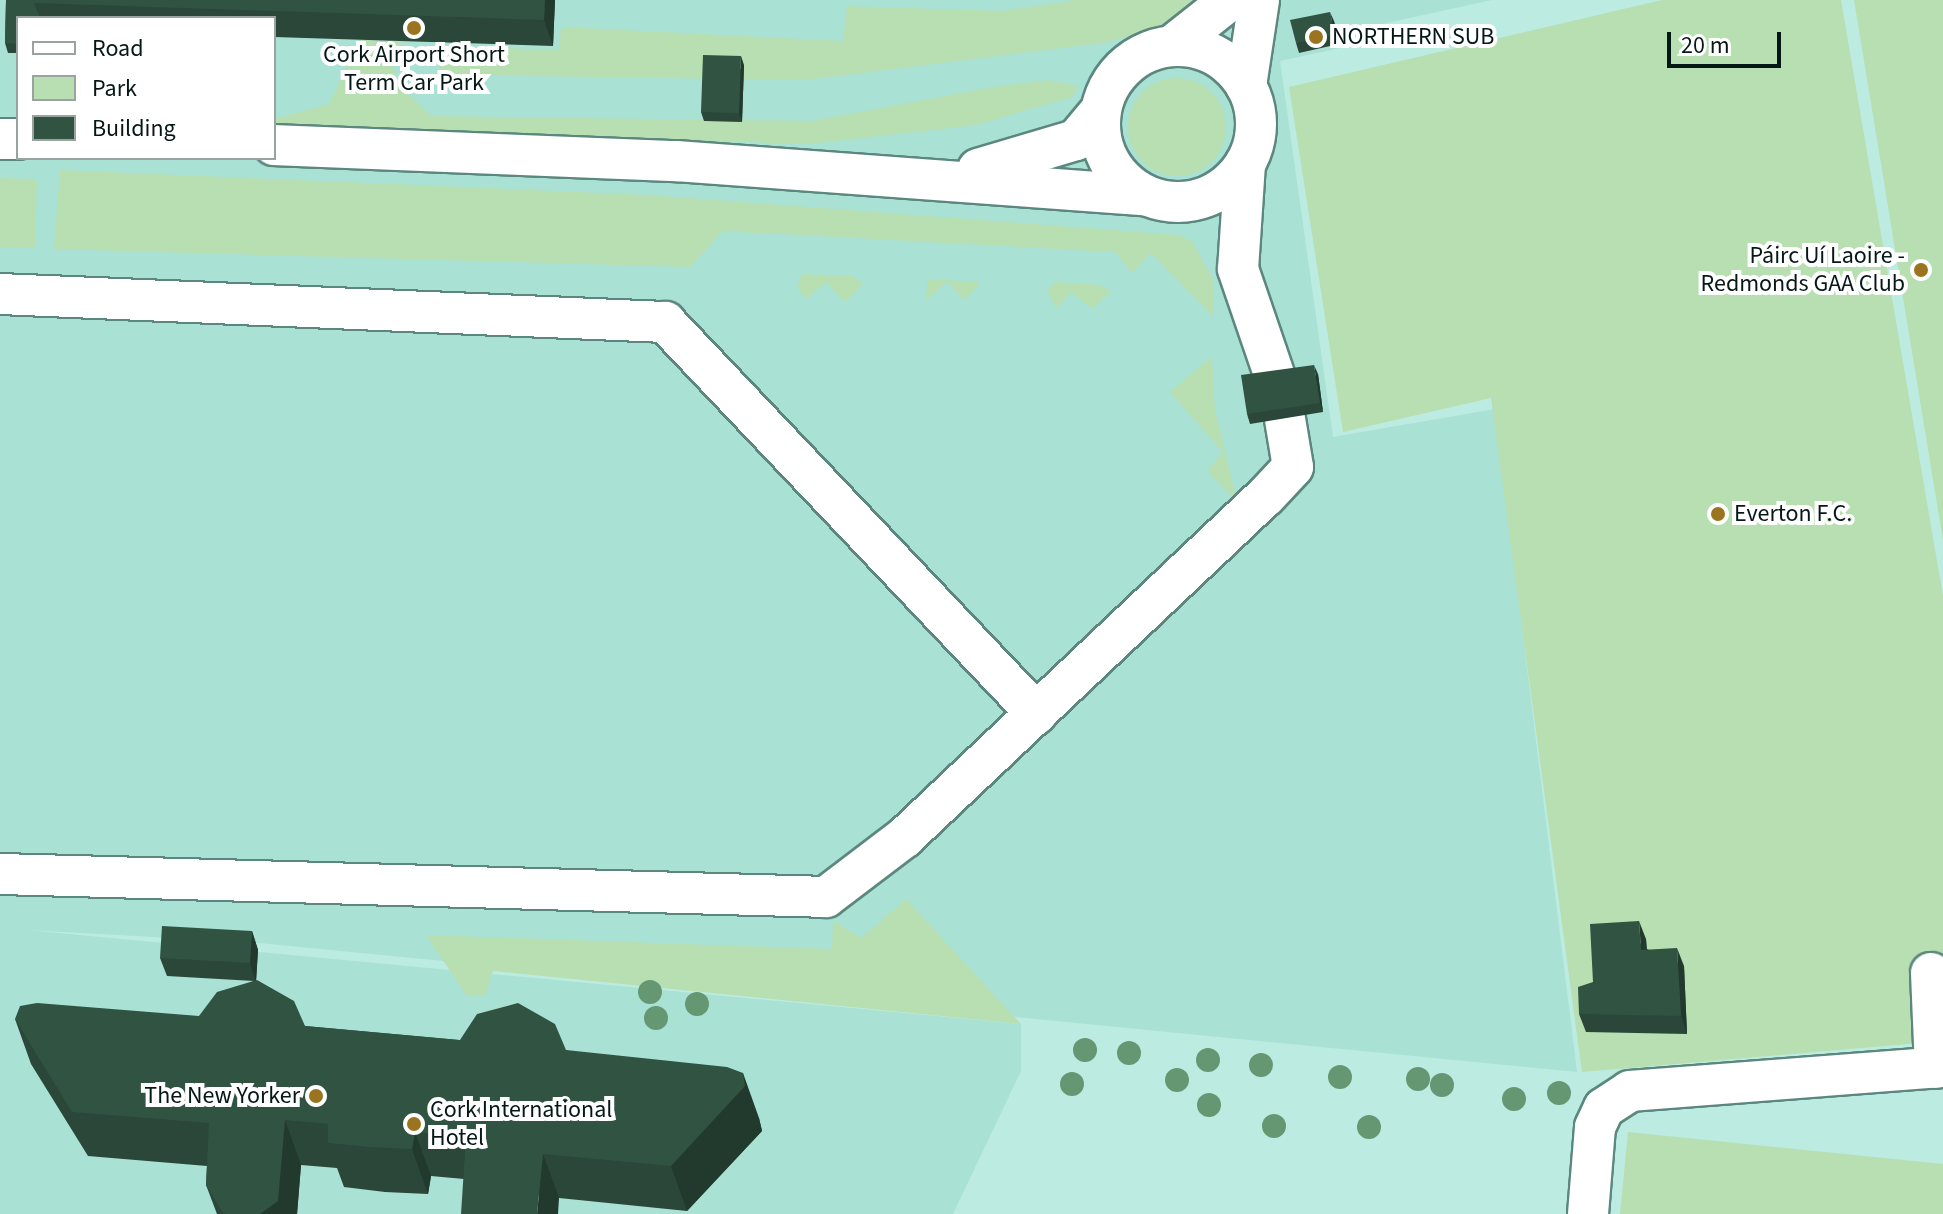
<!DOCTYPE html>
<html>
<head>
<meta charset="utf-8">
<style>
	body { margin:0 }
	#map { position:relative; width:1943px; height:1214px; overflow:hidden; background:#bcebe1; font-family:"Source Sans 3",sans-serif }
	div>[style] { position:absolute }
	.built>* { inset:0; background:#a9e1d5 }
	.green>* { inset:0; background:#b7dfb1 }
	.round { border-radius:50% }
	.roads { filter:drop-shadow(2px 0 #5b877e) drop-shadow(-2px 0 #5b877e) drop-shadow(0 2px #5b877e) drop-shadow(0 -2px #5b877e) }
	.minor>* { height:40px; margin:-20px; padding:0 20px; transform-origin:20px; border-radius:20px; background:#fff }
	.minor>.ring { margin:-20px; padding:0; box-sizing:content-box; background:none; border:40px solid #fff; border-radius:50% }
	.trees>* { width:24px; height:24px; margin:-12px; border-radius:50%; background:#659772 }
	.wall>* { inset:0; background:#2a4739 }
	.shaded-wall>* { inset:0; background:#223a2e }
	.building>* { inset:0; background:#315342 }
	.dots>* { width:22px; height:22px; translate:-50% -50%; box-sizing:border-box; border:4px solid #fff; border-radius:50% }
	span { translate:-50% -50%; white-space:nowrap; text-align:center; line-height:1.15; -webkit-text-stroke:8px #fff; paint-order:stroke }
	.poi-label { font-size:24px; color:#061815 }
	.left { translate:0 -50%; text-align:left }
	.right { translate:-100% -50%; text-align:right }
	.legend { position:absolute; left:16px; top:16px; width:260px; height:144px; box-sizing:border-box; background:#fff; border:2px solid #9ba3a1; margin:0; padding:10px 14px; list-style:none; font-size:24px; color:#061815 }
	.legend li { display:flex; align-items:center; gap:16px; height:40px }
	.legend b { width:40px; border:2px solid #9ba3a1 }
	.scale { position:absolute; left:1667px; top:32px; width:114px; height:36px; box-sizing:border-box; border:4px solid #061815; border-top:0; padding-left:10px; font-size:24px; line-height:28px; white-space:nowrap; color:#061815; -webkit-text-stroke:6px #fff; paint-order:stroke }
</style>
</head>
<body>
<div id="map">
	<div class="built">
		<div style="clip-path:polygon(evenodd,0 0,1492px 0,1341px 33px,1340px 48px,1280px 61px,1333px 437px,1495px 409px,1577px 1072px,259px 943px,27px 930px,1021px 1024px,1021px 1071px,953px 1214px,0 1214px,0 0,18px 18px,274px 18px,274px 158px,18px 158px,18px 18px)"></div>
	</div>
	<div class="green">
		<div style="clip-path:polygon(1075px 0,1201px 0,1155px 28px,1109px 42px,805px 80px,447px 75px,438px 66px,438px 46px,559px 50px,561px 27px,843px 41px,847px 6px,1002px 11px)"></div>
		<div style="clip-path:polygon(1662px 0,1841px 0,1943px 596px,1943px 1041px,1582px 1072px,1491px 398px,1343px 432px,1289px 87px)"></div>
		<div style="clip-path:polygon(1854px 0,1943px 0,1943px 540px)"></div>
		<div style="clip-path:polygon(360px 40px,402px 41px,393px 64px,398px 85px,432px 116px,811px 121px,999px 86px,1048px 80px,1078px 86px,1072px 97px,976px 125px,809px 144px,274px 127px,274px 119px,329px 104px)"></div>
		<div class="round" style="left:1128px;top:78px;width:98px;height:98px"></div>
		<div style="clip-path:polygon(60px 170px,649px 195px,1180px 235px,1193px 242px,1213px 280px,1214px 317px,1151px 253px,1132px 273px,1115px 252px,723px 231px,690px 267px,54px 249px)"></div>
		<div style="clip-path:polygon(0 178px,37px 179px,35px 248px,0 247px)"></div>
		<div style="clip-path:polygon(802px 274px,853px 276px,863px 284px,845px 302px,826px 282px,806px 299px,797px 287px)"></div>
		<div style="clip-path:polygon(927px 279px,977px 282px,980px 284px,964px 300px,947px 282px,926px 300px)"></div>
		<div style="clip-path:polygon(1056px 282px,1100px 285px,1111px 291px,1092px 309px,1071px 292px,1056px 309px,1047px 290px)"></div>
		<div style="clip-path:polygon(1212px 356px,1215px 410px,1237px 501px,1207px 471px,1223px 452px,1170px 392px)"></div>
		<div style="clip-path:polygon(906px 899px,1021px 1024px,493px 971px,485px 996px,466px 995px,426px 935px,832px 949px,833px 920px,861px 938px)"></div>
		<div style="clip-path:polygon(1628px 1132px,1943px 1164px,1943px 1214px,1620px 1214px)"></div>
	</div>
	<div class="roads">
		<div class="minor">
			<div style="left:1173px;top:45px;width:73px;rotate:-38.3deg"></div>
			<div class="ring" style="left:1100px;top:46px;width:116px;height:116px"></div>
			<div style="left:1246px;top:86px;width:87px;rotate:-81.4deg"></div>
			<div style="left:0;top:139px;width:18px"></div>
			<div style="left:274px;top:145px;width:402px;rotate:2.3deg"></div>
			<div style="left:676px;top:161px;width:469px;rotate:4.2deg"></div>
			<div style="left:1245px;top:164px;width:105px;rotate:93.8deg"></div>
			<div style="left:1238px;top:269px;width:117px;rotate:71.1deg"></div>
			<div style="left:978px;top:169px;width:102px;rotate:-16.5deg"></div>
			<div style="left:1076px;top:140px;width:38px;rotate:-50deg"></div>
			<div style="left:0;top:294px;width:666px;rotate:2.41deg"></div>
			<div style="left:665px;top:322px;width:540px;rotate:46.5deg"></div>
			<div style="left:0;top:874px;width:826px;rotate:1.59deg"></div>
			<div style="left:826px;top:897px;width:99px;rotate:-37.2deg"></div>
			<div style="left:905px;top:837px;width:495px;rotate:-43.4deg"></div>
			<div style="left:1265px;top:497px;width:41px;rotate:-47deg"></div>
			<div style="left:1293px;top:467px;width:49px;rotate:-99.5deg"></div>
			<div style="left:1931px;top:973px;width:95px;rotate:87.6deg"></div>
			<div style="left:1588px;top:1214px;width:87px;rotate:-85.4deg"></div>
			<div style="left:1595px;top:1127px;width:21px;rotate:-65deg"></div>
			<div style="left:1604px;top:1108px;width:31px;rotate:-33deg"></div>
			<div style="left:1630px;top:1091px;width:314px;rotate:-4.4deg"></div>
		</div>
	</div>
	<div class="trees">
		<div style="left:650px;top:992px"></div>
		<div style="left:697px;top:1004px"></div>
		<div style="left:656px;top:1018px"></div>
		<div style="left:1085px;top:1050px"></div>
		<div style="left:1129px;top:1053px"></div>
		<div style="left:1208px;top:1060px"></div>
		<div style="left:1261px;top:1065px"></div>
		<div style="left:1340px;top:1077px"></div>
		<div style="left:1418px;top:1079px"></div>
		<div style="left:1177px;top:1080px"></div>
		<div style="left:1072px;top:1084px"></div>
		<div style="left:1442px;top:1085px"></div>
		<div style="left:1559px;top:1093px"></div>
		<div style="left:1514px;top:1099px"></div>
		<div style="left:1209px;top:1105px"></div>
		<div style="left:1274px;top:1126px"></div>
		<div style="left:1369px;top:1127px"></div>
	</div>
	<div class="wall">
		<div style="clip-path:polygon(6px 0,555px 0,553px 46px,274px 37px,274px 18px,18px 18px,18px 53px,8px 53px,5px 43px)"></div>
		<div style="clip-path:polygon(1334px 21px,1339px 44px,1299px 53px,1296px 43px)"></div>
		<div style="clip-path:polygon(744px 65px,742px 122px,704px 121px,701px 112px)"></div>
		<div style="clip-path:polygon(1318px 374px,1323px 412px,1250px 424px,1247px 414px)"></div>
		<div style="clip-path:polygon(252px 931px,258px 950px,256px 981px,305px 1026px,566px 1050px,759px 1118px,762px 1131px,687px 1211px,559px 1198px,464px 1179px,431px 1176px,428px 1194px,385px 1192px,344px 1187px,337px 1168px,301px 1165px,297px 1214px,217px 1214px,206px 1185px,207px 1166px,88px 1156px,31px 1064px,15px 1019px,199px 1016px,254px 981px,167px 976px,160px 958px)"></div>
		<div style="clip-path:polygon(1646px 939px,1647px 949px,1684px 966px,1687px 1034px,1586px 1032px,1579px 1014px,1593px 982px)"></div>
	</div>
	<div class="shaded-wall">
		<div style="clip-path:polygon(545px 0,555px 0,553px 46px,544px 20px)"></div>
		<div style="clip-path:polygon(1330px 12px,1334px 21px,1339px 44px,1335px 35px)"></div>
		<div style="clip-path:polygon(741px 56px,744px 65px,742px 122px,739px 113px)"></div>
		<div style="clip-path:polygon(1314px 365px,1318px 374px,1323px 412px,1320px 403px)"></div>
		<div style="clip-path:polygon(1639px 921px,1646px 939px,1647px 968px,1641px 950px)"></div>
		<div style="clip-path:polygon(252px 931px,258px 950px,256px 982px,250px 963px)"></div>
		<div style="clip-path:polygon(1677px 948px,1684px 966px,1687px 1034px,1681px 1016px)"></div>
		<div style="clip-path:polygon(743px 1073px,759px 1118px,762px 1131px,687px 1211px,671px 1166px)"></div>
		<div style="clip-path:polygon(285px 1120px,301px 1165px,297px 1214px,260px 1214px)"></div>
		<div style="clip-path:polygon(415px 1132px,431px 1176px,428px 1194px,412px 1149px)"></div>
		<div style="clip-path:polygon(543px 1154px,559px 1198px,558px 1214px,537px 1214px)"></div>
	</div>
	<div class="building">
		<div style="clip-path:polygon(6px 0,34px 0,34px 3px,40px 18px,18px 18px,18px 44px,5px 43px)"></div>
		<div style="clip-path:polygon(34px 0,545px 0,544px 20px,34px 3px)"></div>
		<div style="clip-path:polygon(1330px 12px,1335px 35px,1296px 43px,1290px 20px)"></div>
		<div style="clip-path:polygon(703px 55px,741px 56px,739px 113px,701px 112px)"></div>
		<div style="clip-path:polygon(1314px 365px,1320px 403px,1247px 414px,1241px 375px)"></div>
		<div style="clip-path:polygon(1639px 921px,1641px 950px,1677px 948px,1681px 1016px,1579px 1014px,1578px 987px,1593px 982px,1590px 924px)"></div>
		<div style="clip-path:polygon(162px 926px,252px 931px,250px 963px,160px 958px)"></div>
		<div style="clip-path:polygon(257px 980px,294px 1001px,305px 1026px,460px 1040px,477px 1014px,518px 1003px,555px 1024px,566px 1050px,727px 1067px,743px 1073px,745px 1086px,671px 1166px,543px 1154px,537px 1214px,461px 1214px,466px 1137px,415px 1132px,412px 1149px,369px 1147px,328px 1143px,328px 1124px,285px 1120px,278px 1201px,260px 1214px,227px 1214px,223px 1213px,206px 1185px,209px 1123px,72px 1112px,15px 1019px,20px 1006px,37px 1003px,199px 1016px,217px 992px)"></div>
	</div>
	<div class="dots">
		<div style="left:414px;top:28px;background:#9b7420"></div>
		<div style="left:1316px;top:37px;background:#9b7420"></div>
		<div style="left:1921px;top:270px;background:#9b7420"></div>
		<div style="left:1718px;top:514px;background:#9b7420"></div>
		<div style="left:316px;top:1096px;background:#9b7420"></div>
		<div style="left:414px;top:1124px;background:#9b7420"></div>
	</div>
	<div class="poi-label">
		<span class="left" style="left:1332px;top:37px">NORTHERN SUB</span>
		<span style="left:414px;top:69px">Cork Airport Short<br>Term Car Park</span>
		<span class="right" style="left:1905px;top:270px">Páirc Uí Laoire -<br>Redmonds GAA Club</span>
		<span class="left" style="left:1734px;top:514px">Everton F.C.</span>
		<span class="right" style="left:300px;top:1096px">The New Yorker</span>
		<span class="left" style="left:430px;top:1124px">Cork International<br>Hotel</span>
	</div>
	<ul class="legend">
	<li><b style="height:10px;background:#fff"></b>Road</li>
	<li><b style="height:22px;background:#b7dfb1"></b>Park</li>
	<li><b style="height:22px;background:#315342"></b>Building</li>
	</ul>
	<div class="scale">20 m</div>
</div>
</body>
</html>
